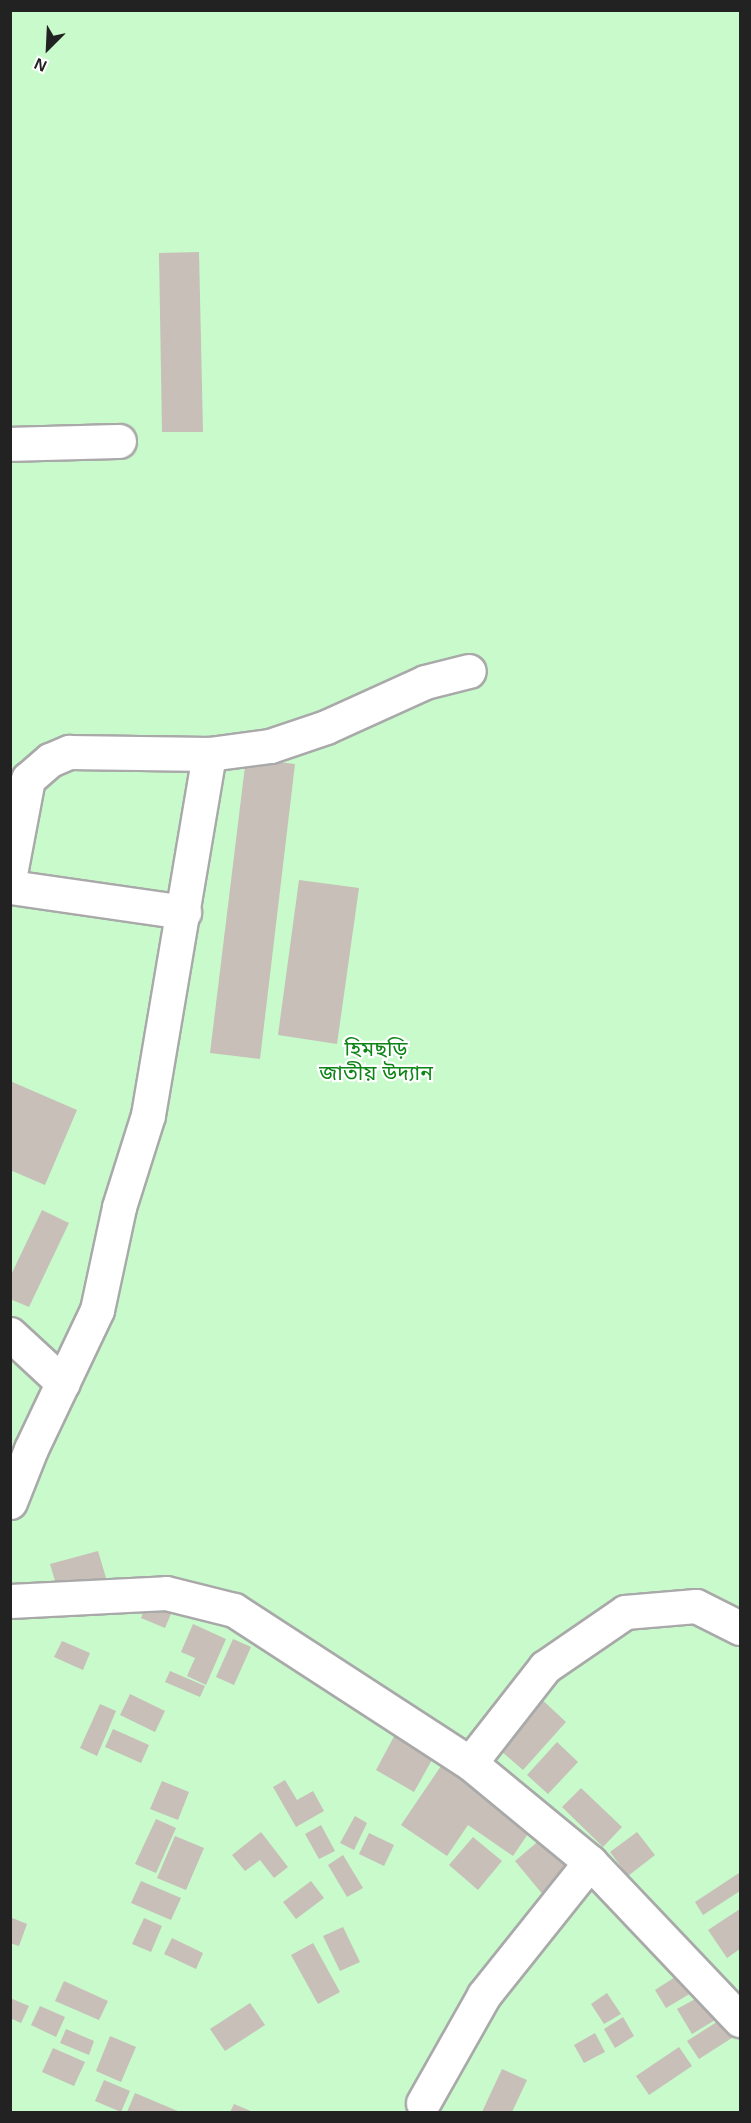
<!DOCTYPE html>
<html>
<head>
<meta charset="utf-8">
<style>
	body { margin:0 }
	#map { position:relative; width:751px; height:2123px; overflow:hidden; background:#f2efe9; font-family:Helvetica,"Noto Sans Bengali",sans-serif }
	div>[style] { position:absolute }
	.park>* { inset:0; background:#c8facc }
	.building>* { inset:0; background:#c7bfb8 }
	.roads { filter:drop-shadow(2px 0 #a9a9a9) drop-shadow(-2px 0 #a9a9a9) drop-shadow(0 2px #a9a9a9) drop-shadow(0 -2px #a9a9a9) }
	.minor>* { height:33px; margin:-16.5px; padding:0 16.5px; transform-origin:16.5px; border-radius:16.5px; background:#fff }
	span { translate:-50% -50%; white-space:nowrap; text-align:center; line-height:1.15; -webkit-text-stroke:4.5px #fff; paint-order:stroke }
	.park-label { font-size:21px; color:#0c8416 }
	.frame { position:absolute; inset:0; border:12px solid #222; pointer-events:none }
	.north { position:absolute; left:18px; top:18px; width:60px; height:60px; -webkit-text-stroke:4px #fff; paint-order:stroke; rotate:204deg; font-size:16px; font-weight:700; line-height:24px; text-align:center; color:#222 }
	.north::after { content:''; display:block; margin:auto; width:21px; height:27px; background:#222; clip-path:polygon(50% 0,100% 100%,50% 72%,0 100%) }
</style>
</head>
<body>
<div id="map">
	<div class="park">
		<div style="clip-path:polygon(11px 11px,740px 11px,740px 2112px,11px 2112px)"></div>
	</div>
	<div class="building">
		<div style="clip-path:polygon(199px 252px,203px 432px,162px 432px,159px 253px)"></div>
		<div style="clip-path:polygon(246px 758px,295px 764px,260px 1059px,210px 1053px)"></div>
		<div style="clip-path:polygon(299px 880px,359px 888px,337px 1044px,278px 1035px)"></div>
		<div style="clip-path:polygon(10px 1081px,77px 1110px,45px 1185px,10px 1170px)"></div>
		<div style="clip-path:polygon(42px 1210px,69px 1223px,29px 1307px,10px 1299px,10px 1277px)"></div>
		<div style="clip-path:polygon(98px 1551px,106px 1578px,58px 1591px,50px 1564px)"></div>
		<div style="clip-path:polygon(149px 1598px,173px 1609px,165px 1628px,141px 1618px)"></div>
		<div style="clip-path:polygon(193px 1624px,226px 1639px,206px 1685px,187px 1676px,195px 1658px,181px 1652px)"></div>
		<div style="clip-path:polygon(233px 1639px,251px 1647px,234px 1685px,216px 1677px)"></div>
		<div style="clip-path:polygon(62px 1641px,90px 1653px,83px 1670px,54px 1657px)"></div>
		<div style="clip-path:polygon(170px 1671px,205px 1686px,200px 1697px,165px 1682px)"></div>
		<div style="clip-path:polygon(130px 1694px,165px 1711px,155px 1732px,120px 1715px)"></div>
		<div style="clip-path:polygon(537px 1695px,566px 1722px,523px 1770px,493px 1744px)"></div>
		<div style="clip-path:polygon(100px 1704px,116px 1711px,97px 1756px,80px 1748px)"></div>
		<div style="clip-path:polygon(113px 1729px,149px 1745px,141px 1763px,105px 1747px)"></div>
		<div style="clip-path:polygon(398px 1729px,437px 1751px,414px 1792px,376px 1770px)"></div>
		<div style="clip-path:polygon(557px 1742px,578px 1762px,548px 1794px,527px 1775px)"></div>
		<div style="clip-path:polygon(443px 1763px,534px 1825px,513px 1856px,468px 1825px,447px 1856px,401px 1825px)"></div>
		<div style="clip-path:polygon(285px 1780px,297px 1800px,313px 1791px,324px 1811px,296px 1827px,273px 1787px)"></div>
		<div style="clip-path:polygon(162px 1781px,189px 1792px,178px 1820px,150px 1809px)"></div>
		<div style="clip-path:polygon(581px 1788px,622px 1827px,603px 1847px,562px 1807px)"></div>
		<div style="clip-path:polygon(355px 1816px,367px 1823px,354px 1850px,340px 1843px)"></div>
		<div style="clip-path:polygon(156px 1819px,176px 1828px,156px 1873px,135px 1864px)"></div>
		<div style="clip-path:polygon(321px 1825px,335px 1851px,319px 1859px,305px 1834px)"></div>
		<div style="clip-path:polygon(261px 1832px,288px 1867px,274px 1878px,260px 1860px,245px 1871px,232px 1855px)"></div>
		<div style="clip-path:polygon(637px 1832px,655px 1855px,628px 1876px,610px 1852px)"></div>
		<div style="clip-path:polygon(369px 1833px,394px 1845px,384px 1866px,359px 1854px)"></div>
		<div style="clip-path:polygon(548px 1833px,577px 1868px,544px 1896px,515px 1861px)"></div>
		<div style="clip-path:polygon(175px 1836px,204px 1848px,186px 1890px,157px 1878px)"></div>
		<div style="clip-path:polygon(473px 1837px,502px 1861px,478px 1890px,449px 1865px)"></div>
		<div style="clip-path:polygon(343px 1855px,363px 1888px,347px 1897px,328px 1865px)"></div>
		<div style="clip-path:polygon(739px 1873px,740px 1891px,703px 1915px,695px 1902px)"></div>
		<div style="clip-path:polygon(141px 1881px,181px 1898px,171px 1920px,131px 1903px)"></div>
		<div style="clip-path:polygon(311px 1881px,324px 1898px,296px 1919px,283px 1902px)"></div>
		<div style="clip-path:polygon(740px 1909px,740px 1949px,727px 1958px,708px 1930px)"></div>
		<div style="clip-path:polygon(10px 1917px,27px 1924px,19px 1946px,10px 1943px)"></div>
		<div style="clip-path:polygon(144px 1918px,162px 1926px,151px 1952px,132px 1944px)"></div>
		<div style="clip-path:polygon(343px 1927px,360px 1962px,340px 1971px,323px 1936px)"></div>
		<div style="clip-path:polygon(172px 1938px,203px 1953px,196px 1969px,164px 1954px)"></div>
		<div style="clip-path:polygon(313px 1943px,340px 1992px,318px 2004px,291px 1955px)"></div>
		<div style="clip-path:polygon(686px 1970px,698px 1989px,666px 2008px,655px 1990px)"></div>
		<div style="clip-path:polygon(64px 1981px,108px 2001px,99px 2020px,55px 2001px)"></div>
		<div style="clip-path:polygon(607px 1993px,621px 2014px,604px 2024px,591px 2004px)"></div>
		<div style="clip-path:polygon(706px 1993px,720px 2017px,692px 2034px,677px 2009px)"></div>
		<div style="clip-path:polygon(10px 1998px,29px 2006px,21px 2023px,10px 2018px)"></div>
		<div style="clip-path:polygon(250px 2003px,265px 2025px,225px 2051px,210px 2029px)"></div>
		<div style="clip-path:polygon(40px 2006px,65px 2017px,56px 2037px,31px 2025px)"></div>
		<div style="clip-path:polygon(623px 2017px,634px 2036px,615px 2048px,604px 2029px)"></div>
		<div style="clip-path:polygon(723px 2018px,735px 2036px,699px 2059px,687px 2041px)"></div>
		<div style="clip-path:polygon(66px 2029px,94px 2041px,89px 2055px,60px 2043px)"></div>
		<div style="clip-path:polygon(595px 2033px,605px 2052px,584px 2063px,574px 2045px)"></div>
		<div style="clip-path:polygon(110px 2036px,136px 2047px,121px 2082px,96px 2071px)"></div>
		<div style="clip-path:polygon(679px 2047px,692px 2066px,649px 2095px,636px 2076px)"></div>
		<div style="clip-path:polygon(53px 2048px,85px 2062px,74px 2086px,42px 2072px)"></div>
		<div style="clip-path:polygon(502px 2069px,527px 2080px,512px 2112px,482px 2112px)"></div>
		<div style="clip-path:polygon(104px 2080px,130px 2091px,121px 2112px,95px 2101px)"></div>
		<div style="clip-path:polygon(135px 2093px,180px 2112px,127px 2112px)"></div>
		<div style="clip-path:polygon(234px 2104px,253px 2112px,230px 2112px)"></div>
	</div>
	<div class="roads">
		<div class="minor">
			<div style="left:10px;top:444px;width:109px;rotate:-1.6deg"></div>
			<div style="left:10px;top:874px;width:97px;rotate:-79.3deg"></div>
			<div style="left:28px;top:779px;width:29px;rotate:-41deg"></div>
			<div style="left:50px;top:760px;width:21px;rotate:-23deg"></div>
			<div style="left:69px;top:752px;width:140px;rotate:0.8deg"></div>
			<div style="left:209px;top:754px;width:62px;rotate:-7.5deg"></div>
			<div style="left:270px;top:746px;width:59px;rotate:-18.7deg"></div>
			<div style="left:326px;top:727px;width:109px;rotate:-24.4deg"></div>
			<div style="left:425px;top:682px;width:45px;rotate:-14deg"></div>
			<div style="left:10px;top:887px;width:176px;rotate:8.2deg"></div>
			<div style="left:10px;top:1334px;width:72px;rotate:42.8deg"></div>
			<div style="left:10px;top:1502px;width:57px;rotate:-68.4deg"></div>
			<div style="left:31px;top:1449px;width:154px;rotate:-64.6deg"></div>
			<div style="left:97px;top:1310px;width:105px;rotate:-77.9deg"></div>
			<div style="left:119px;top:1207px;width:96px;rotate:-72.5deg"></div>
			<div style="left:148px;top:1115px;width:366px;rotate:-80.4deg"></div>
			<div style="left:10px;top:1601px;width:156px;rotate:-2.9deg"></div>
			<div style="left:166px;top:1593px;width:70px;rotate:14deg"></div>
			<div style="left:234px;top:1610px;width:281px;rotate:33deg"></div>
			<div style="left:470px;top:1763px;width:156px;rotate:39.5deg"></div>
			<div style="left:590px;top:1862px;width:218px;rotate:46.5deg"></div>
			<div style="left:470px;top:1763px;width:122px;rotate:-52deg"></div>
			<div style="left:545px;top:1667px;width:97px;rotate:-34.5deg"></div>
			<div style="left:625px;top:1612px;width:71px;rotate:-4.8deg"></div>
			<div style="left:696px;top:1606px;width:49px;rotate:26.6deg"></div>
			<div style="left:423px;top:2103px;width:124px;rotate:-60.5deg"></div>
			<div style="left:484px;top:1995px;width:170px;rotate:-51.4deg"></div>
		</div>
	</div>
	<div class="park-label">
		<span style="left:376px;top:1061px">হিমছড়ি<br>জাতীয় উদ্যান</span>
	</div>
	<div class="frame"></div>
	<div class="north">N</div>
</div>
</body>
</html>
